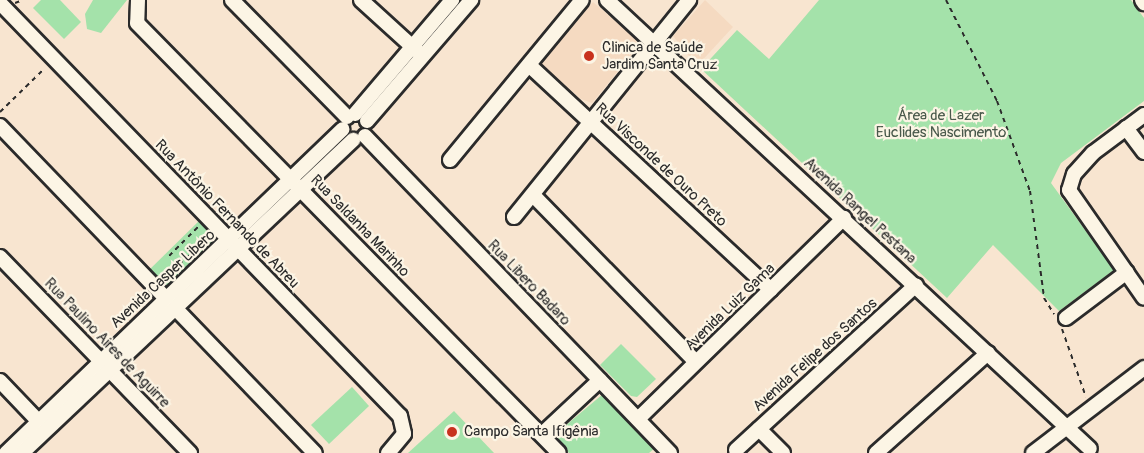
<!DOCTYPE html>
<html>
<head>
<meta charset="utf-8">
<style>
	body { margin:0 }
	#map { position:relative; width:1144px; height:453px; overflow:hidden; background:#f8e5d0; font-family:Pangolin,sans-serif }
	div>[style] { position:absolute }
	.built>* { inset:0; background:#f5dac1 }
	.green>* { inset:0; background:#a4e2aa }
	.path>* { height:2px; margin-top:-1px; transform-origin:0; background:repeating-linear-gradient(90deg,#2b2b2b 0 4.5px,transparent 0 9px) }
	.roads { filter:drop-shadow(2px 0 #2b2b2b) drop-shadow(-2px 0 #2b2b2b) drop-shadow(0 2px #2b2b2b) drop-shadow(0 -2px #2b2b2b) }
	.minor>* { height:14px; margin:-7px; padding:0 7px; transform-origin:7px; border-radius:7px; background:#fcf5e5 }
	.dots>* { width:16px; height:16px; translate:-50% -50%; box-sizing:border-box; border:3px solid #fcf5e5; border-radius:50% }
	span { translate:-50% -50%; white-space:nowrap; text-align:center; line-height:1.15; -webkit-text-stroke:4.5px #fcf5e5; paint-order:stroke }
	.poi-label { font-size:15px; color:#2b2b2b }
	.left { translate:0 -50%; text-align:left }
	.park-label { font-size:15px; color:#49594b }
	.street-label { font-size:15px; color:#2b2b2b }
</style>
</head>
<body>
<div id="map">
	<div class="built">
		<div style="clip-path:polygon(705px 0,733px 27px,697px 66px,673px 36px)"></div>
		<div style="clip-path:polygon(593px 2px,635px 38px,637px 48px,592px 103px,581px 99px,541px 64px)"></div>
	</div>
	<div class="green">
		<div style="clip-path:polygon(41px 0,60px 0,81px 22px,64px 39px,33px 8px)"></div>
		<div style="clip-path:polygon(93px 0,127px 0,101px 33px,87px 29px,85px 14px)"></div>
		<div style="clip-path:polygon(819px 0,1131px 0,1144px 18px,1144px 101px,1061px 163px,1051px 183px,1114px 270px,1059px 311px,993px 245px,947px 298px,701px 69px,737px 30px,769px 59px)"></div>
		<div style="clip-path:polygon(205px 215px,228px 240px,166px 298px,144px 275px)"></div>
		<div style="clip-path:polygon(621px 344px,656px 379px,637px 397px,631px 396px,600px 365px)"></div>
		<div style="clip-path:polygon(352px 387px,369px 406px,329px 444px,311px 425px)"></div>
		<div style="clip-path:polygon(603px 394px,655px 448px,649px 453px,569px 453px,553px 436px)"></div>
		<div style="clip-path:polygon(454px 411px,494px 453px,408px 453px)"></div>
	</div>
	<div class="path">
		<div style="left:946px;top:0;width:113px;rotate:63.2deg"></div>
		<div style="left:997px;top:101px;width:96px;rotate:69.9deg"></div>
		<div style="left:1030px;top:191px;width:108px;rotate:82.5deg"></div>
		<div style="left:1044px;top:298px;width:19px;rotate:58deg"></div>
		<div style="left:15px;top:3px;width:9px;rotate:-21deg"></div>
		<div style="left:0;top:112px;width:63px;rotate:-44.4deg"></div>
		<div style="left:169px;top:256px;width:42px;rotate:-45deg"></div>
		<div style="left:168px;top:280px;width:19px;rotate:-55deg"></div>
		<div style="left:179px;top:264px;width:40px;rotate:-39deg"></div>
		<div style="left:1062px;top:329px;width:72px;rotate:70.6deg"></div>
	</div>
	<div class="roads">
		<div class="minor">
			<div style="left:138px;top:0;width:23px;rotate:92deg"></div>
			<div style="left:137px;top:23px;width:602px;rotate:45.54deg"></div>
			<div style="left:232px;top:0;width:164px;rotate:45.5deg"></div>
			<div style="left:361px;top:0;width:76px;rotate:42.3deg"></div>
			<div style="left:607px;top:0;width:659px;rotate:42.91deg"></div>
			<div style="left:1142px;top:0;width:4px;rotate:56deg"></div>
			<div style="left:0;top:3px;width:575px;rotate:45.92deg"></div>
			<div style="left:400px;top:416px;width:18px;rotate:77deg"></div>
			<div style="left:404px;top:434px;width:25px;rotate:130deg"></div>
			<div style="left:529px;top:65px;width:330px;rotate:42.9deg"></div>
			<div style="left:355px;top:114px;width:150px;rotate:-49.6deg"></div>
			<div style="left:1144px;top:115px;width:64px;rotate:143.3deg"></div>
			<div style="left:1093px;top:153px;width:28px;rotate:132deg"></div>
			<div style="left:1074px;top:174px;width:17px;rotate:107deg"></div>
			<div style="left:1069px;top:190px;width:131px;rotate:55.2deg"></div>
			<div style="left:367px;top:121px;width:160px;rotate:-49.3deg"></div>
			<div style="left:0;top:126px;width:454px;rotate:46.1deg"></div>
			<div style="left:1126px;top:128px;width:30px;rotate:53deg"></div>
			<div style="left:365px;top:136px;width:440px;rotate:46.1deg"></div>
			<div style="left:450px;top:160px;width:207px;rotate:-50.5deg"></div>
			<div style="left:533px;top:195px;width:233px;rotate:45.7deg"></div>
			<div style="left:514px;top:217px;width:279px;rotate:-51.1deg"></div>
			<div style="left:0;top:257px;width:273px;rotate:45.9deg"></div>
			<div style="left:1066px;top:318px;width:76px;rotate:-37deg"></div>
			<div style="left:0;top:381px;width:61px;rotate:46.3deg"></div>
			<div style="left:638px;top:419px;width:288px;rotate:-44.3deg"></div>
			<div style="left:759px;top:429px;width:34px;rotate:45deg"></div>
			<div style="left:542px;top:434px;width:79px;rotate:-43deg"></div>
			<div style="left:736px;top:450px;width:244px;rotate:-42.5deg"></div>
			<div style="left:6px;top:453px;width:467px;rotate:-43.9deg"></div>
			<div style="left:22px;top:453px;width:456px;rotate:-43.4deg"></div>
			<div style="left:876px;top:453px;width:150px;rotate:-41.8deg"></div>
			<div style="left:1033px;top:453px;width:140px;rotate:-37.4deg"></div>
		</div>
	</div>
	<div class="dots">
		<div style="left:589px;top:56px;background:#c8321e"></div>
		<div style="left:452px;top:432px;background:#c8321e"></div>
	</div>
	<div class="poi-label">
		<span class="left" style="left:602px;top:56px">Clinica de Saúde<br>Jardim Santa Cruz</span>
		<span class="left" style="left:464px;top:432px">Campo Santa Ifigênia</span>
	</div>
	<div class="park-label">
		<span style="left:941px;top:124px">Área de Lazer<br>Euclides Nascimento</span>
	</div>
	<div class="street-label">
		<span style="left:661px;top:165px;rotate:43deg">Rua Visconde de Ouro Preto</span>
		<span style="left:860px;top:211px;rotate:43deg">Avenida Rangel Pestana</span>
		<span style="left:227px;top:214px;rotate:46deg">Rua Antônio Fernando de Abreu</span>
		<span style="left:360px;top:226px;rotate:46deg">Rua Saldanha Marinho</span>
		<span style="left:163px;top:279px;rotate:-43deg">Avenida Casper Libero</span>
		<span style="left:529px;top:283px;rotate:46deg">Rua Libero Badaro</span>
		<span style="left:730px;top:307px;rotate:-44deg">Avenida Luiz Gama</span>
		<span style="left:107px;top:343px;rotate:46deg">Rua Paulino Aires de Aguirre</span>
		<span style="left:815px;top:355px;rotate:-42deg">Avenida Felipe dos Santos</span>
	</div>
</div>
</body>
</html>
